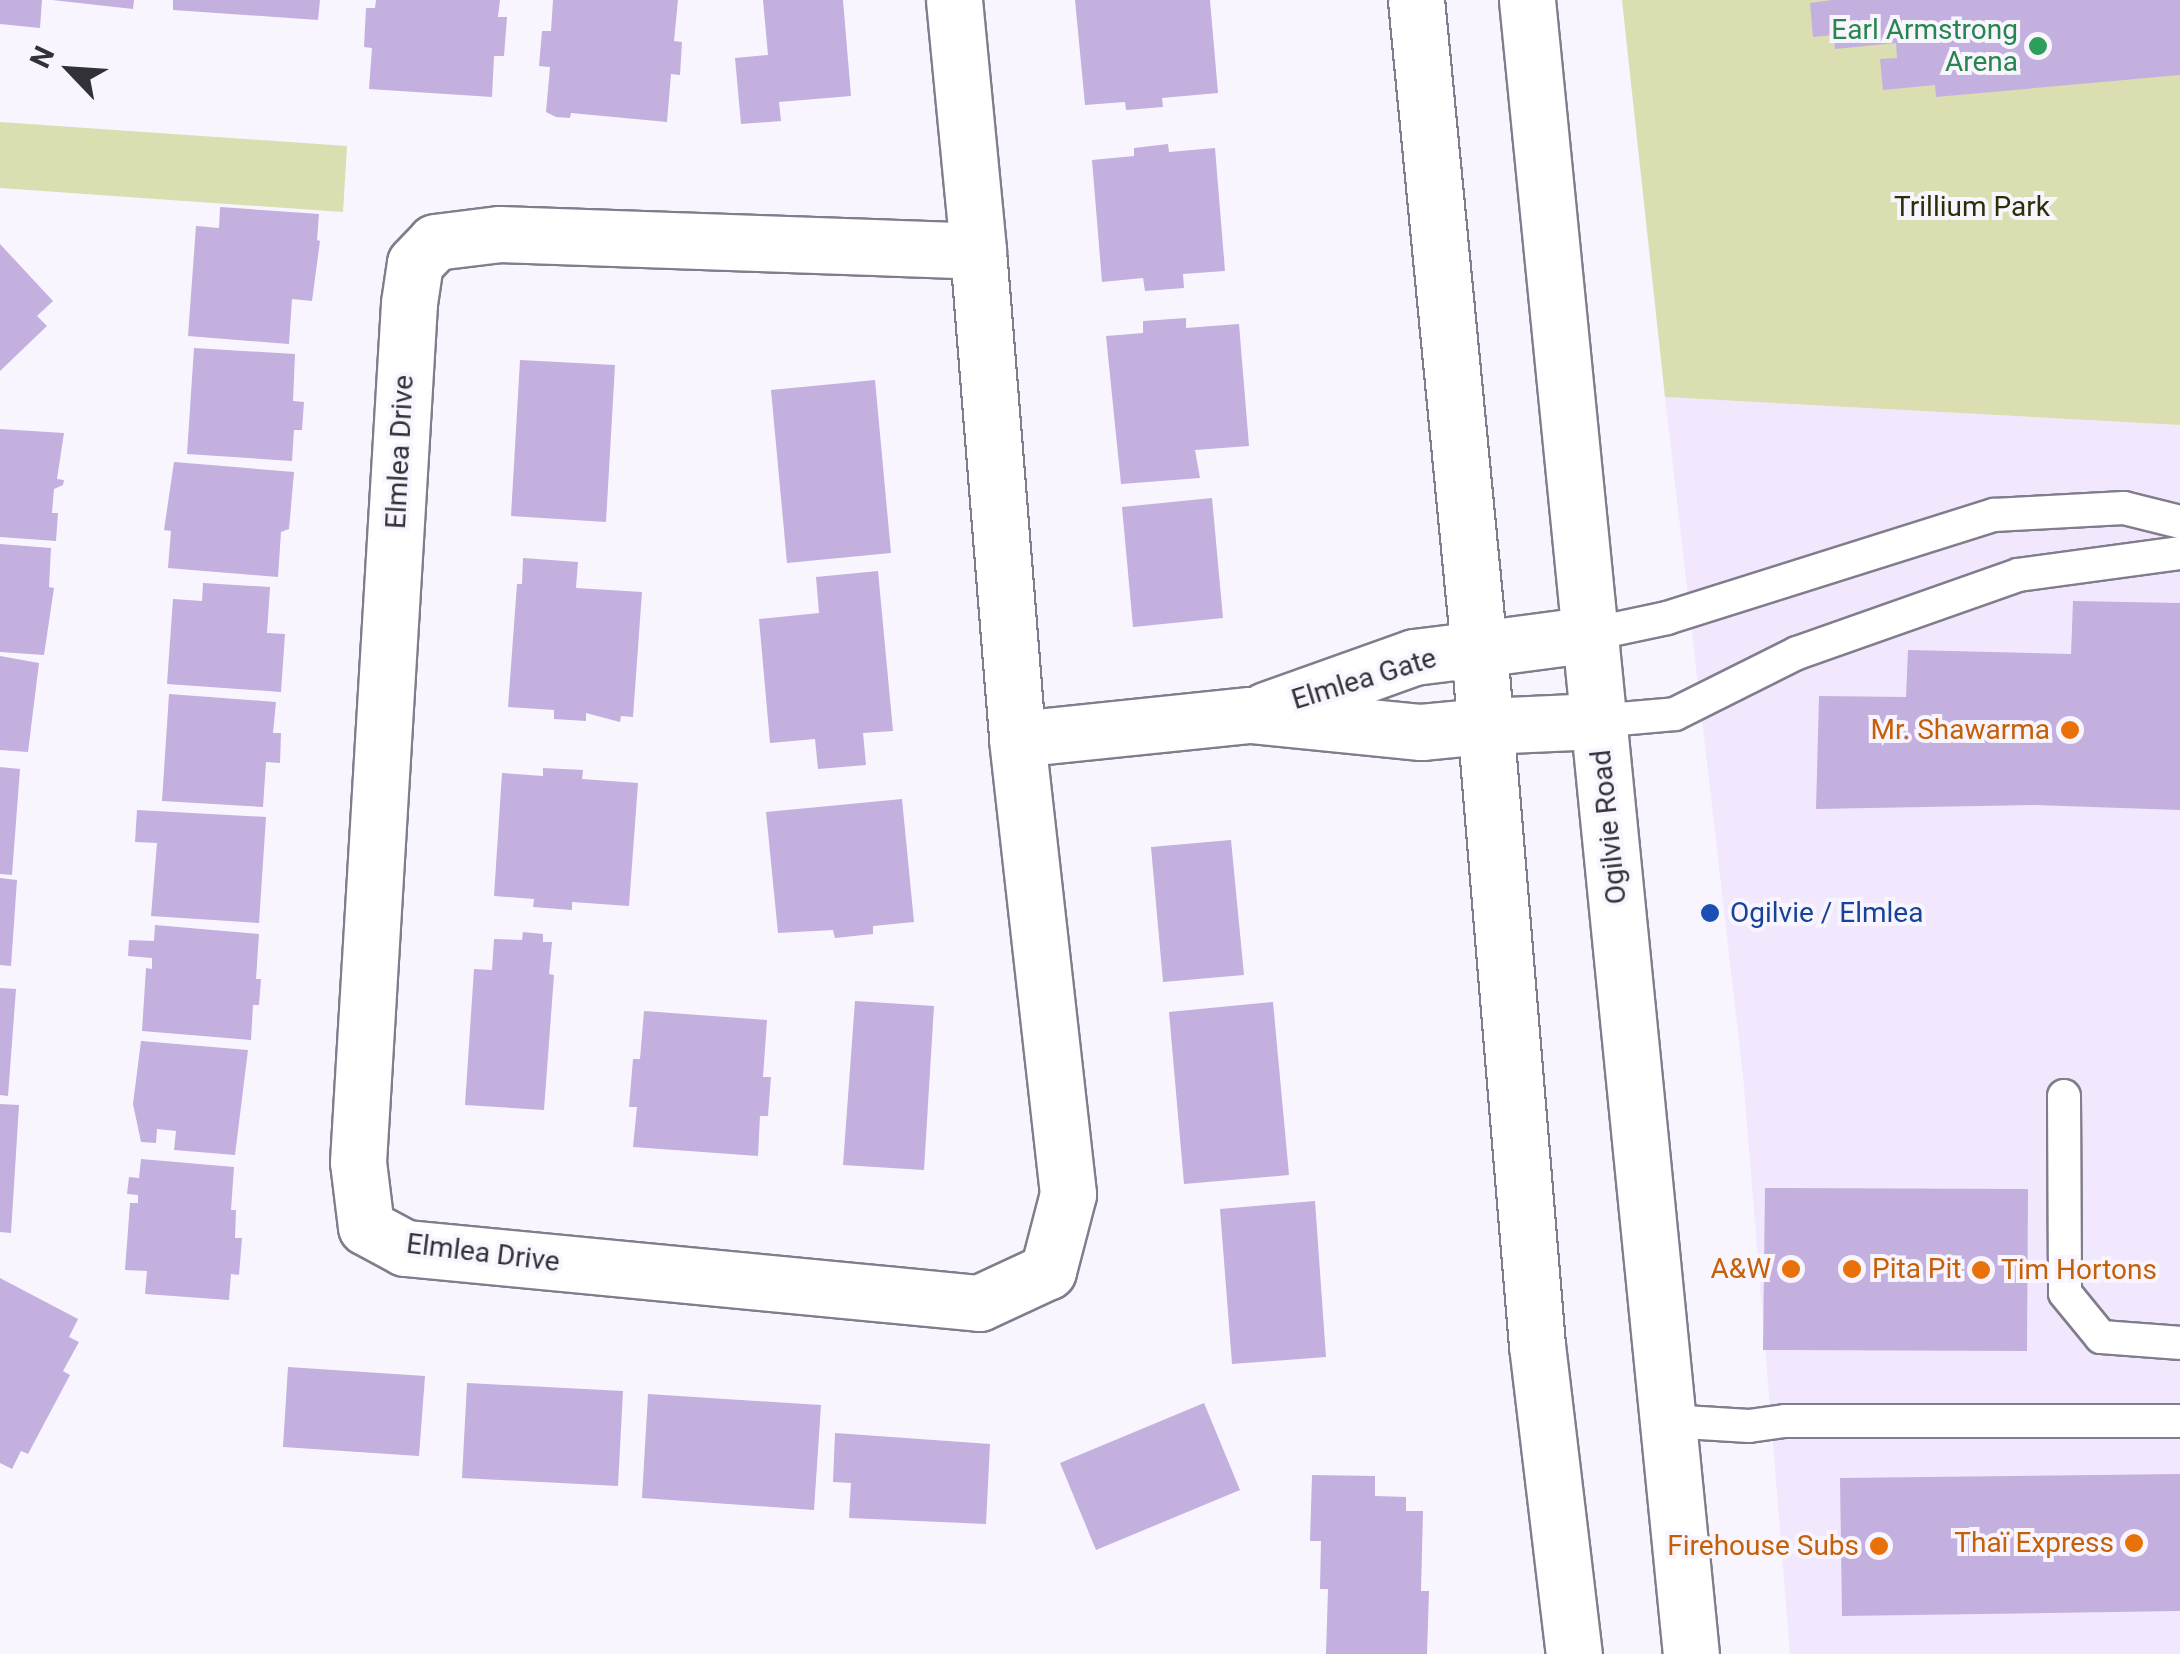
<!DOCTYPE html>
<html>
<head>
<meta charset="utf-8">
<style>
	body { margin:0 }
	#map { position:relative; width:2180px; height:1654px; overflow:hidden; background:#f8f5ff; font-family:Roboto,sans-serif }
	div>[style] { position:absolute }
	.commercial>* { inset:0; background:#f2e8fd }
	.green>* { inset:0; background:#dadeb1 }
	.building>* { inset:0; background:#c3b0de }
	.roads { filter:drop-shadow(2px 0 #817d8c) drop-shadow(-2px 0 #817d8c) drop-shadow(0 2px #817d8c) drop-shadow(0 -2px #817d8c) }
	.lane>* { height:32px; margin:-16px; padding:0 16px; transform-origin:16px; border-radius:16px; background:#fff }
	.street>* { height:55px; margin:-27.5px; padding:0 27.5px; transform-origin:27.5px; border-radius:27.5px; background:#fff }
	.secondary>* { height:55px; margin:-27.5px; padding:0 27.5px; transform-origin:27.5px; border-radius:27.5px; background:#fff }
	.dots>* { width:28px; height:28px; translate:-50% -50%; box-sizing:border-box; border:5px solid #f8f5ff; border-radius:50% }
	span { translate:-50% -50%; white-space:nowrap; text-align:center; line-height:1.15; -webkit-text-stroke:8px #f8f5ff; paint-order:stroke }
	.leisure-label { font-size:28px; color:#27864d }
	.right { translate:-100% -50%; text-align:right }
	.park-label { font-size:28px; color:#2d2e05 }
	.street-label { font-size:28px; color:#333138 }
	.food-label { font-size:28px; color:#c56008 }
	.left { translate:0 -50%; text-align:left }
	.transit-label { font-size:28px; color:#164399 }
	.north { position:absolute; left:20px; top:20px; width:100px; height:100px; -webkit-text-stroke:8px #f8f5ff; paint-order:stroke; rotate:295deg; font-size:28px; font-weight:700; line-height:40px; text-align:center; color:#333138 }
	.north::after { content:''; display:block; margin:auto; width:35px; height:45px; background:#333138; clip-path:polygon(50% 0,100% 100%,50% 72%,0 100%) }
</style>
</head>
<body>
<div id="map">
	<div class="commercial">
		<div style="clip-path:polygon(1665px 397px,2180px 425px,2180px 1654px,1790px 1654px,1743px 1077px)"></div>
	</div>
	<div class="green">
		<div style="clip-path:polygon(1622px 0,2180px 0,2180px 425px,1665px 397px)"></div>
		<div style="clip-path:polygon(0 122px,347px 146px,343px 212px,0 188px)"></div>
	</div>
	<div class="building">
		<div style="clip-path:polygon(0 0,42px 0,40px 28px,0 24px)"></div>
		<div style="clip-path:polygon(52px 0,134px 0,133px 9px)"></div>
		<div style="clip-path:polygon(173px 0,320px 0,318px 20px,173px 10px)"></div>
		<div style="clip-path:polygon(376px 0,500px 0,498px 17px,507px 17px,504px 56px,494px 56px,492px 97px,369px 89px,372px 48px,364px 47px,366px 8px,375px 8px)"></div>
		<div style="clip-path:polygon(553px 0,678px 0,674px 41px,682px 42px,680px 75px,671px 74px,667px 122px,571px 113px,570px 118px,556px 117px,546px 112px,550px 67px,539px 66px,542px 31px,551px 31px)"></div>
		<div style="clip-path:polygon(763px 0,843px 0,851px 96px,779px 102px,781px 121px,741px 124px,735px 58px,768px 55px)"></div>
		<div style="clip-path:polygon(1075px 0,1210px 0,1218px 93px,1162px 98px,1163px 107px,1126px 110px,1125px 102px,1085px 105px)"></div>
		<div style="clip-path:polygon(1832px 0,2180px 0,2180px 75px,1936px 97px,1935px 85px,1883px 90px,1880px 59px,1897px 58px,1896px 43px,1835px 49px,1834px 35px,1813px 37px,1810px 3px)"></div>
		<div style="clip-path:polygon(1168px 144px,1169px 152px,1215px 148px,1225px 271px,1183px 274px,1184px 288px,1145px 291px,1143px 278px,1102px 282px,1092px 160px,1134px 156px,1134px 148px)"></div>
		<div style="clip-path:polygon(220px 207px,319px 214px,317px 240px,320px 241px,312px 301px,292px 299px,289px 344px,188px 336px,196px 226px,219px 228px)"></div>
		<div style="clip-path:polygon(0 244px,53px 301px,37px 316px,47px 326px,0 371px)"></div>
		<div style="clip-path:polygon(1186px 318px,1186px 328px,1239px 324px,1249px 446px,1195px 450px,1200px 478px,1121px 484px,1106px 336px,1143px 333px,1143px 321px)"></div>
		<div style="clip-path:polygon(194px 348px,295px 354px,293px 401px,304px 402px,302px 430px,294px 430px,292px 461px,187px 454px)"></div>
		<div style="clip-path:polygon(520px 360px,615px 365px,606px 522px,511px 516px)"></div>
		<div style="clip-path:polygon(875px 380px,891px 553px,787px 563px,771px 390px)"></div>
		<div style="clip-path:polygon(0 429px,64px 433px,57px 479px,64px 480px,63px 485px,54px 489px,52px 513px,58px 513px,56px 541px,0 537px)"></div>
		<div style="clip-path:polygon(174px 462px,294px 472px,289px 529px,281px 532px,278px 577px,168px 568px,171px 531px,164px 530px)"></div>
		<div style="clip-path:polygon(1212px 498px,1223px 618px,1133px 627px,1122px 507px)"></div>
		<div style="clip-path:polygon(0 544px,51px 548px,49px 587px,54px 588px,44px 655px,0 652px)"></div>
		<div style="clip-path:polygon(523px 558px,578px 562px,576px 588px,642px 592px,633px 717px,621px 716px,620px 722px,586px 713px,586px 721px,554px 719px,554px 710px,508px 707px,517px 584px,522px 584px)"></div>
		<div style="clip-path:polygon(878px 571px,893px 731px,863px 733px,866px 765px,818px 769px,815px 739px,770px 743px,759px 619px,819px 613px,816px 577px)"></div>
		<div style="clip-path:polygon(203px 583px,270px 587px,267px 633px,285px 634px,281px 692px,167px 684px,173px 599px,202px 601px)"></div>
		<div style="clip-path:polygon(2073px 601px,2180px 603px,2180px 810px,2034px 805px,1816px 809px,1819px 696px,1906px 697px,1908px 650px,2071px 654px)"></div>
		<div style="clip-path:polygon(0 656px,39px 663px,28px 752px,0 750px)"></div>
		<div style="clip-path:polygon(169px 694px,276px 702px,273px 733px,281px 733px,280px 763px,266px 762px,263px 807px,162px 801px)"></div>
		<div style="clip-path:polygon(0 767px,20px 769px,12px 875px,0 874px)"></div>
		<div style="clip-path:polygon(543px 768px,583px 770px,582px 779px,638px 783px,629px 906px,572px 902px,572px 910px,533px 907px,534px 899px,494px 896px,502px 773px,543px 776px)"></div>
		<div style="clip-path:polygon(902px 799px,914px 922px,873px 926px,873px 934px,835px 938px,833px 930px,778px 933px,766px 812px)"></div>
		<div style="clip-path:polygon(137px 810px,266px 817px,259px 923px,151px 916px,157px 843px,135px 842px)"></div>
		<div style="clip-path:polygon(1231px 840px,1244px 975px,1163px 982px,1151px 847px)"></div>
		<div style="clip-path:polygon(0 878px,17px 880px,11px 966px,0 965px)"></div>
		<div style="clip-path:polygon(155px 925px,259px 934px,256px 979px,261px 979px,259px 1005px,253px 1005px,251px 1040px,142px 1031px,146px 968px,152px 969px,152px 958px,128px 956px,129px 940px,154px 941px)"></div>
		<div style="clip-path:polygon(523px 932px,543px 934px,543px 942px,552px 942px,549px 974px,554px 975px,544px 1110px,465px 1105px,474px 969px,492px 970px,494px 939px,522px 940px)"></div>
		<div style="clip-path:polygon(0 988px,16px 989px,8px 1096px,0 1095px)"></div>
		<div style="clip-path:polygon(855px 1001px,934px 1006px,924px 1170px,843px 1165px)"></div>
		<div style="clip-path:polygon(1273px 1002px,1289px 1175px,1184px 1184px,1169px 1012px)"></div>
		<div style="clip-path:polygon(644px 1011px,767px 1020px,763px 1077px,771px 1077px,768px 1116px,760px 1116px,758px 1156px,633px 1147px,637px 1107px,629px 1107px,633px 1059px,640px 1059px)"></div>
		<div style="clip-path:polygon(141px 1041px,248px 1050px,235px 1155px,174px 1150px,176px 1131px,157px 1129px,156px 1143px,141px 1142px,133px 1104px)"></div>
		<div style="clip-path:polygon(0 1104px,19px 1105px,11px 1233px,0 1232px)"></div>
		<div style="clip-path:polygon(141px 1159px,234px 1167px,231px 1210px,236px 1210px,235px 1238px,242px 1238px,239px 1275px,231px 1274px,229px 1300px,145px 1294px,147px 1271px,125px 1270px,130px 1203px,138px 1203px,138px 1195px,127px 1194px,129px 1177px,139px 1178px)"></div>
		<div style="clip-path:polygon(1765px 1188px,2028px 1189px,2027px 1351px,1763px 1350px)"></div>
		<div style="clip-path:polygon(1315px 1201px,1326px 1357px,1232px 1364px,1220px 1209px)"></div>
		<div style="clip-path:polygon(0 1278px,78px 1319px,69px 1337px,79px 1342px,63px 1371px,70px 1375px,28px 1454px,21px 1451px,12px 1469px,0 1463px)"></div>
		<div style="clip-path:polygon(288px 1367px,425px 1376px,419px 1456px,283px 1447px)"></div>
		<div style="clip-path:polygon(467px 1383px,623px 1391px,618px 1486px,462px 1478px)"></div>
		<div style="clip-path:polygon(648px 1394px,821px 1405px,814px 1510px,642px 1498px)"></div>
		<div style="clip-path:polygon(1204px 1403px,1240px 1490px,1096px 1550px,1060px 1463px)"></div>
		<div style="clip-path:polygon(835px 1433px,990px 1444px,986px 1524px,849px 1518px,851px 1483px,833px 1482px)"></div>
		<div style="clip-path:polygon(2180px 1474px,2180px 1611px,1842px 1616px,1840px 1478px)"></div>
		<div style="clip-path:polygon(1312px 1475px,1375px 1476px,1375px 1496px,1406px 1497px,1406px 1511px,1423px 1511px,1421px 1591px,1429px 1591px,1427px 1654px,1326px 1654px,1328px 1589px,1320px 1589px,1321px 1541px,1310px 1541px)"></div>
	</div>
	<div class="roads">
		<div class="lane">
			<div style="left:1592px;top:634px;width:77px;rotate:-12deg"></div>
			<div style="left:1667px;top:618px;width:343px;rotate:-17.5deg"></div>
			<div style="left:1994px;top:515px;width:130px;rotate:-3.1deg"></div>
			<div style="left:2124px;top:508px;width:58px;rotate:14deg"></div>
			<div style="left:1597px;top:721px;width:78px;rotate:-5.1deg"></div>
			<div style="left:1675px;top:714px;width:136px;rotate:-26.6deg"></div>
			<div style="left:1797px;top:653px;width:234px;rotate:-19.4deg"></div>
			<div style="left:2018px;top:575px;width:163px;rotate:-7.7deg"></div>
			<div style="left:2064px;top:1096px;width:197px;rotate:89.7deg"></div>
			<div style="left:2065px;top:1293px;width:57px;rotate:50.7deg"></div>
			<div style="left:2101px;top:1337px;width:79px;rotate:4.3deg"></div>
			<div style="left:1668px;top:1421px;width:81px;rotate:3.5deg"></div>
			<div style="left:1749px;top:1426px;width:36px;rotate:-8deg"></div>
			<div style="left:1785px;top:1421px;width:395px"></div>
		</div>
		<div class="street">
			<div style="left:954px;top:0;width:252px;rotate:84.5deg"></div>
			<div style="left:978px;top:251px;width:490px;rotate:85.4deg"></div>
			<div style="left:1017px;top:739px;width:458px;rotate:83.6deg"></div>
			<div style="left:1068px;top:1194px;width:80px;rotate:104.6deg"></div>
			<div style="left:1048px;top:1271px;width:76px;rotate:155.1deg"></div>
			<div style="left:979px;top:1303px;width:577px;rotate:-174.53deg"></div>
			<div style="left:405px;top:1248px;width:44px;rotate:-151.7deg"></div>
			<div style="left:366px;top:1227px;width:65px;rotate:-97deg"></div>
			<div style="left:358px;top:1162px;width:861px;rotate:-86.6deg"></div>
			<div style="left:409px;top:303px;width:40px;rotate:-81.5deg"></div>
			<div style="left:415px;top:263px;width:29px;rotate:-46deg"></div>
			<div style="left:435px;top:242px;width:64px;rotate:-7.1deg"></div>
			<div style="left:499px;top:234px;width:479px;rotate:2deg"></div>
			<div style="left:1266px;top:710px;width:157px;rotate:-19.7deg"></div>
			<div style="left:1414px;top:657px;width:65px;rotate:-7deg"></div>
			<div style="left:1017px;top:739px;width:234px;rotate:-5.9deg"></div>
			<div style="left:1250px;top:715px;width:172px;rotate:5.7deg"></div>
			<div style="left:1421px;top:732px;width:64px;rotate:-5.4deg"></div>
		</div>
		<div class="secondary">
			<div style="left:1416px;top:0;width:652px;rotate:84.46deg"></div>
			<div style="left:1479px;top:649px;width:698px;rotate:85.24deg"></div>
			<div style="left:1537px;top:1345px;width:311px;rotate:83.2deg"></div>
			<div style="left:1527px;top:0;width:1662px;rotate:84.34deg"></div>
			<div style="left:1479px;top:649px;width:114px;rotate:-7.6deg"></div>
			<div style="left:1485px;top:726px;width:112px;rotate:-2.6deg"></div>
		</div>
	</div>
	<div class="dots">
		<div style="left:2038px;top:46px;background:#2e9e5b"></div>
		<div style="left:2070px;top:730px;background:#e8710a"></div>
		<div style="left:1710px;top:913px;background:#1a4fb4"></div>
		<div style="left:1791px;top:1269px;background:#e8710a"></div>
		<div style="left:1852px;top:1269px;background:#e8710a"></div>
		<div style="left:1981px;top:1270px;background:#e8710a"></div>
		<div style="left:2134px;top:1543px;background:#e8710a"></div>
		<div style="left:1879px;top:1546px;background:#e8710a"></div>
	</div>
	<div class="leisure-label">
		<span class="right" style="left:2018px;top:46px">Earl Armstrong<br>Arena</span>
	</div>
	<div class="park-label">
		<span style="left:1972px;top:207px">Trillium Park</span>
	</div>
	<div class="street-label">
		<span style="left:400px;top:452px;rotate:-87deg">Elmlea Drive</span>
		<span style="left:1364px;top:679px;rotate:-17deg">Elmlea Gate</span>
		<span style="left:1609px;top:827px;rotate:-96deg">Ogilvie Road</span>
		<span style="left:483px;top:1253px;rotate:7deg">Elmlea Drive</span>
	</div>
	<div class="food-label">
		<span class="right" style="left:2050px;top:730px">Mr. Shawarma</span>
		<span class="right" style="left:1771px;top:1269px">A&amp;W</span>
		<span class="left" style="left:1872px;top:1269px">Pita Pit</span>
		<span class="left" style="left:2001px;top:1270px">Tim Hortons</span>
		<span class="right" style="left:2114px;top:1543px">Thaï Express</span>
		<span class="right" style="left:1859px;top:1546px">Firehouse Subs</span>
	</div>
	<div class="transit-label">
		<span class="left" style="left:1730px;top:913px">Ogilvie / Elmlea</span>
	</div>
	<div class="north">N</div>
</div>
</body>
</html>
